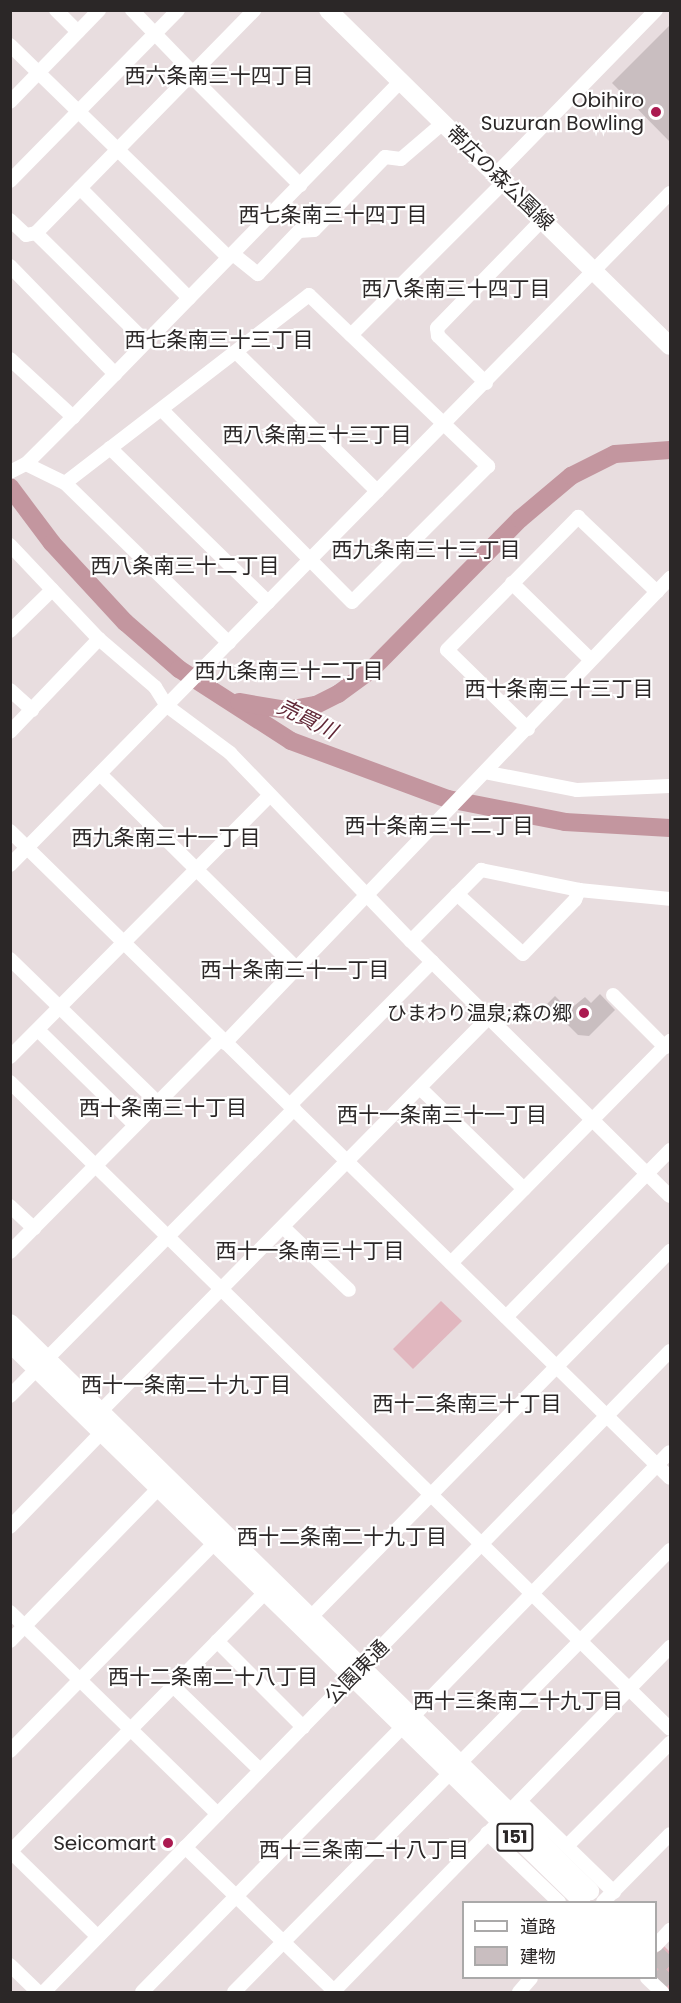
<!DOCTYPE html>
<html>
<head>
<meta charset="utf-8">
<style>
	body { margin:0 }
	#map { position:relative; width:681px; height:2003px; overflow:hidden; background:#e8dddf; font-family:Poppins,"Noto Sans JP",sans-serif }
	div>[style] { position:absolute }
	.green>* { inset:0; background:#e1b7bf }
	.river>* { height:18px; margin:-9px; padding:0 9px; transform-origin:9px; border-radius:9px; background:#c3969f }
	.building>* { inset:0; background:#c9bec0 }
	.major-tunnel>* { height:18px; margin-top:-9px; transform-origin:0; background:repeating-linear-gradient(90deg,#c2b9ba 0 18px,transparent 0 27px) }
	.minor>* { height:14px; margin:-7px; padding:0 7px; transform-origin:7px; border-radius:7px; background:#fff }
	.major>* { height:18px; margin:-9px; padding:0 9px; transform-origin:9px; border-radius:9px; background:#fff }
	.dots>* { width:16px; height:16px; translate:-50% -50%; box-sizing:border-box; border:3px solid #fff; border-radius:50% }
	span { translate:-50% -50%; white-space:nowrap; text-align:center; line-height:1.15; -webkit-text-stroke:4.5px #fff; paint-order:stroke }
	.shield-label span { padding:2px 4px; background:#fff; border:2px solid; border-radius:4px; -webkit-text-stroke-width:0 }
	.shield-label { font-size:18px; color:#2b2727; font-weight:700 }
	.poi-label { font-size:20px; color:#2b2727 }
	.right { translate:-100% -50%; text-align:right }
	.street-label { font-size:20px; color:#2b2727 }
	.neighbourhood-label { font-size:21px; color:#2b2727 }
	.water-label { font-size:21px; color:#602736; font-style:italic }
	.frame { position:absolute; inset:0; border:12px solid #2b2727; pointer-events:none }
	.legend { position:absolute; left:462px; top:1901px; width:195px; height:78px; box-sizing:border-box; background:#fff; border:2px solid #aaa9a9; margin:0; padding:8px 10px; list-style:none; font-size:18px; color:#2b2727 }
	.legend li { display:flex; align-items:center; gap:12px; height:30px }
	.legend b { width:30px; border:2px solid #aaa9a9 }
</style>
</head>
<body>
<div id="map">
	<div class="green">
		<div style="clip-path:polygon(441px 1301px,462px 1321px,413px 1369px,393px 1349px)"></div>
		<div style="clip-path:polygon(664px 1946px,670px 1952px,670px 1991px,656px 1977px,656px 1954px)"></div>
	</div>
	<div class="river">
		<div style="left:10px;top:487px;width:70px;rotate:53.1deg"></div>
		<div style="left:52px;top:543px;width:108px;rotate:47.3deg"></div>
		<div style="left:125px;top:622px;width:72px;rotate:41deg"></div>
		<div style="left:179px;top:669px;width:133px;rotate:32.7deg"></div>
		<div style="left:291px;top:741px;width:167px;rotate:20.3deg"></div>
		<div style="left:448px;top:799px;width:119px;rotate:11.1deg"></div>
		<div style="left:565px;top:822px;width:105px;rotate:3.3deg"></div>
		<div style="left:239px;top:702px;width:49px;rotate:9.5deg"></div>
		<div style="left:287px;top:710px;width:29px;rotate:-10deg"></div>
		<div style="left:316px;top:705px;width:25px;rotate:-27deg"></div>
		<div style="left:338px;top:694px;width:42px;rotate:-36.3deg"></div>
		<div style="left:372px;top:669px;width:211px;rotate:-45.4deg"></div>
		<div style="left:520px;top:519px;width:67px;rotate:-40.1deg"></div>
		<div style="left:571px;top:476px;width:49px;rotate:-26.6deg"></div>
		<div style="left:615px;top:454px;width:55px;rotate:-4.2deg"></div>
	</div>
	<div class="building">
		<div style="clip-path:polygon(670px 25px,670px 142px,612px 83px)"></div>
		<div style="clip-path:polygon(600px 994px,615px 1010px,589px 1036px,578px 1035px,547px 1004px,555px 996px,569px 1010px,585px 997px,591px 1003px)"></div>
	</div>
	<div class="major-tunnel">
		<div style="left:656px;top:1954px;width:20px;rotate:45deg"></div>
		<div style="left:656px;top:1972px;width:20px;rotate:45deg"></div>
	</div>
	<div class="minor">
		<div style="left:56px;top:10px;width:31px;rotate:45deg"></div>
		<div style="left:132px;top:10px;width:86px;rotate:45.9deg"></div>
		<div style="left:10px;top:45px;width:305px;rotate:44.2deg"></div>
		<div style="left:190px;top:75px;width:156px;rotate:45deg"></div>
		<div style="left:10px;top:102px;width:128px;rotate:-45.9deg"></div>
		<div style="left:496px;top:174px;width:229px;rotate:-45.7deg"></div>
		<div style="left:10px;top:181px;width:240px;rotate:-45.5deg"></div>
		<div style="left:80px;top:188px;width:155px;rotate:45.3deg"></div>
		<div style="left:10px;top:220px;width:22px;rotate:43deg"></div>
		<div style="left:26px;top:235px;width:10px;rotate:-11deg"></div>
		<div style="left:233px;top:254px;width:32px;rotate:39deg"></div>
		<div style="left:258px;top:274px;width:59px;rotate:-46.4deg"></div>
		<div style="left:299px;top:231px;width:15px;rotate:-4deg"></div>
		<div style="left:314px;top:230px;width:102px;rotate:-45.8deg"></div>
		<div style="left:385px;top:157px;width:16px;rotate:7deg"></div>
		<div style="left:401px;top:159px;width:55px;rotate:-40.6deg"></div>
		<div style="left:10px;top:266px;width:151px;rotate:45.8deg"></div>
		<div style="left:351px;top:335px;width:216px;rotate:-45deg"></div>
		<div style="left:146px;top:342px;width:155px;rotate:-135.3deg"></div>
		<div style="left:36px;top:233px;width:312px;rotate:-45.6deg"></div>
		<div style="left:237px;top:353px;width:197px;rotate:44.6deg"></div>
		<div style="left:10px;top:359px;width:86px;rotate:42.6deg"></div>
		<div style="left:486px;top:383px;width:67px;rotate:-135.6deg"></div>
		<div style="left:438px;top:336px;width:8px;rotate:-97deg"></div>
		<div style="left:437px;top:328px;width:151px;rotate:-45.8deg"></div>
		<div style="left:110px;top:448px;width:221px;rotate:44.3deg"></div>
		<div style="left:26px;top:464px;width:43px;rotate:26deg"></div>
		<div style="left:65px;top:483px;width:308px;rotate:-37.6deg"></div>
		<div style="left:309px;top:295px;width:248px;rotate:43.7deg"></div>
		<div style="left:488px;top:466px;width:192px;rotate:135deg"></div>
		<div style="left:352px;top:602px;width:270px;rotate:-134.7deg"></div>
		<div style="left:10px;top:472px;width:18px;rotate:-27deg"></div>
		<div style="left:26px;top:464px;width:66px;rotate:-45deg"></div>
		<div style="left:73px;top:417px;width:470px;rotate:-45.7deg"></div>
		<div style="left:65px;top:483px;width:229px;rotate:44.3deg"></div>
		<div style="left:10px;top:545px;width:129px;rotate:46.6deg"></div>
		<div style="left:99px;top:639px;width:74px;rotate:40.6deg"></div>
		<div style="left:155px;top:687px;width:22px;rotate:58deg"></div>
		<div style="left:167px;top:706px;width:79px;rotate:36.7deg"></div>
		<div style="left:230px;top:753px;width:261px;rotate:46.1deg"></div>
		<div style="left:411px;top:941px;width:363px;rotate:44.6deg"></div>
		<div style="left:512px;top:583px;width:110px;rotate:44.3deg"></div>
		<div style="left:10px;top:631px;width:59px;rotate:-44.3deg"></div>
		<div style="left:10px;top:690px;width:30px;rotate:42deg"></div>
		<div style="left:528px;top:729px;width:113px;rotate:-135.7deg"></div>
		<div style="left:447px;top:650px;width:187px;rotate:-45.4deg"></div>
		<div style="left:578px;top:517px;width:109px;rotate:43.5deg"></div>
		<div style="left:10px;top:732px;width:129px;rotate:-46.3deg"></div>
		<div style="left:489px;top:773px;width:90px;rotate:10.9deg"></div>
		<div style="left:577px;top:790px;width:93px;rotate:-2.5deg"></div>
		<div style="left:100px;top:774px;width:277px;rotate:44.7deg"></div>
		<div style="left:10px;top:831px;width:924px;rotate:44.43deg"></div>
		<div style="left:10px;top:865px;width:942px;rotate:-45.52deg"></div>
		<div style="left:457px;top:894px;width:89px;rotate:42.3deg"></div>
		<div style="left:523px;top:954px;width:75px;rotate:-46.1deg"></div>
		<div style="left:575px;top:900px;width:11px;rotate:-68deg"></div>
		<div style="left:411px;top:941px;width:100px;rotate:-45.4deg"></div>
		<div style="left:481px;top:870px;width:100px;rotate:11.5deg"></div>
		<div style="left:579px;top:890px;width:91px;rotate:5.6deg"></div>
		<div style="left:10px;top:959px;width:206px;rotate:44.2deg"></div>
		<div style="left:613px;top:995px;width:74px;rotate:45deg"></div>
		<div style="left:38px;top:1030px;width:136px;rotate:44.4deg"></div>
		<div style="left:225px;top:1043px;width:644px;rotate:-46.26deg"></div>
		<div style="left:10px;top:1057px;width:369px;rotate:-45.2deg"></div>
		<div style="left:10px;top:1082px;width:924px;rotate:44.43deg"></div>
		<div style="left:420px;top:1088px;width:145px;rotate:44.2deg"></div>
		<div style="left:290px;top:1105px;width:202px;rotate:-45.2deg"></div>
		<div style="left:10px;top:1206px;width:33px;rotate:43deg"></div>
		<div style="left:283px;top:1227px;width:91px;rotate:43.7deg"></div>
		<div style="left:10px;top:1252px;width:300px;rotate:-45.3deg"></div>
		<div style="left:451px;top:1263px;width:312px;rotate:-45.4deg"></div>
		<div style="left:506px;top:1317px;width:234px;rotate:-45.5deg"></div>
		<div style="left:10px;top:1396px;width:404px;rotate:-45.3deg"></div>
		<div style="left:95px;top:1417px;width:561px;rotate:-45.43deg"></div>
		<div style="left:10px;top:1527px;width:139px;rotate:-45.9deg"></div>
		<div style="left:10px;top:1612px;width:290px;rotate:44.2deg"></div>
		<div style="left:304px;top:1624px;width:523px;rotate:-45.54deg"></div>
		<div style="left:10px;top:1641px;width:214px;rotate:-45.8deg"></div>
		<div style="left:217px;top:1641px;width:122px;rotate:45deg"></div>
		<div style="left:173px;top:1686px;width:121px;rotate:44deg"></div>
		<div style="left:413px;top:1716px;width:368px;rotate:-45.8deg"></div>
		<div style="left:10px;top:1751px;width:301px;rotate:-45.5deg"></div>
		<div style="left:520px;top:1801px;width:131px;rotate:44.1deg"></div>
		<div style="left:509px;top:1812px;width:231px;rotate:-45.7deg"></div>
		<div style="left:487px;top:1833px;width:100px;rotate:43.8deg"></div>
		<div style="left:567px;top:1846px;width:146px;rotate:-45deg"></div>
		<div style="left:185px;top:1847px;width:207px;rotate:44deg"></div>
		<div style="left:334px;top:1991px;width:236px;rotate:-45.7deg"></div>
		<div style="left:10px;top:1851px;width:122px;rotate:44.3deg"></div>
		<div style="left:10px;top:1852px;width:374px;rotate:-45.5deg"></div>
		<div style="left:603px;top:1902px;width:95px;rotate:-45.4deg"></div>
		<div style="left:656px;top:1945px;width:21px;rotate:-47deg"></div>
		<div style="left:10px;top:1965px;width:39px;rotate:44deg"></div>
		<div style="left:647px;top:1978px;width:21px;rotate:43deg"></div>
		<div style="left:44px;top:1992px;width:896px;rotate:-45.68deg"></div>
		<div style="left:142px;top:1992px;width:371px;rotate:-45.5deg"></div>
		<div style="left:234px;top:1992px;width:621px;rotate:-45.39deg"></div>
		<div style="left:519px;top:1992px;width:18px;rotate:-49deg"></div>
	</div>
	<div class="major">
		<div style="left:328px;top:10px;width:479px;rotate:44.5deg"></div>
		<div style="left:10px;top:1323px;width:812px;rotate:44.4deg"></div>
		<div style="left:10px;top:1343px;width:798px;rotate:44.29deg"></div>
	</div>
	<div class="dots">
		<div style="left:656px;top:112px;background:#ab1a50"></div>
		<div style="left:584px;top:1013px;background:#ab1a50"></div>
		<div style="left:168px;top:1843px;background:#ab1a50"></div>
	</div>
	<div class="shield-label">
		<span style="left:515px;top:1837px">151</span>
	</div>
	<div class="poi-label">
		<span class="right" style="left:644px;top:112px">Obihiro<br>Suzuran Bowling</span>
		<span class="right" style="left:572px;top:1013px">ひまわり温泉;森の郷</span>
		<span class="right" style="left:156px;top:1843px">Seicomart</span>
	</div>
	<div class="street-label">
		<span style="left:500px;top:178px;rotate:44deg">帯広の森公園線</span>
		<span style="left:357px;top:1672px;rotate:-45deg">公園東通</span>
	</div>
	<div class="neighbourhood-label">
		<span style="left:219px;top:76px">西六条南三十四丁目</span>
		<span style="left:333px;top:215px">西七条南三十四丁目</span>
		<span style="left:456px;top:289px">西八条南三十四丁目</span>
		<span style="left:219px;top:340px">西七条南三十三丁目</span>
		<span style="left:317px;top:435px">西八条南三十三丁目</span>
		<span style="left:426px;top:550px">西九条南三十三丁目</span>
		<span style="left:185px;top:566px">西八条南三十二丁目</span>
		<span style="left:289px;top:671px">西九条南三十二丁目</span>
		<span style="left:559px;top:689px">西十条南三十三丁目</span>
		<span style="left:439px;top:826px">西十条南三十二丁目</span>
		<span style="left:166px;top:838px">西九条南三十一丁目</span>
		<span style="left:295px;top:970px">西十条南三十一丁目</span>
		<span style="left:163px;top:1108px">西十条南三十丁目</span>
		<span style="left:442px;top:1115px">西十一条南三十一丁目</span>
		<span style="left:310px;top:1251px">西十一条南三十丁目</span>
		<span style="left:186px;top:1385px">西十一条南二十九丁目</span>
		<span style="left:467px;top:1404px">西十二条南三十丁目</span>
		<span style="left:342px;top:1537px">西十二条南二十九丁目</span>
		<span style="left:213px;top:1677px">西十二条南二十八丁目</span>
		<span style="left:518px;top:1701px">西十三条南二十九丁目</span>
		<span style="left:364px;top:1850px">西十三条南二十八丁目</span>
	</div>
	<div class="water-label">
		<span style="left:307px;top:719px;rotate:26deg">売買川</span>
	</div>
	<div class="frame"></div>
	<ul class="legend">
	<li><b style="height:8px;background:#fff"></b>道路</li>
	<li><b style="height:16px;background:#c9bec0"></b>建物</li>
	</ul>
</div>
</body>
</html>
